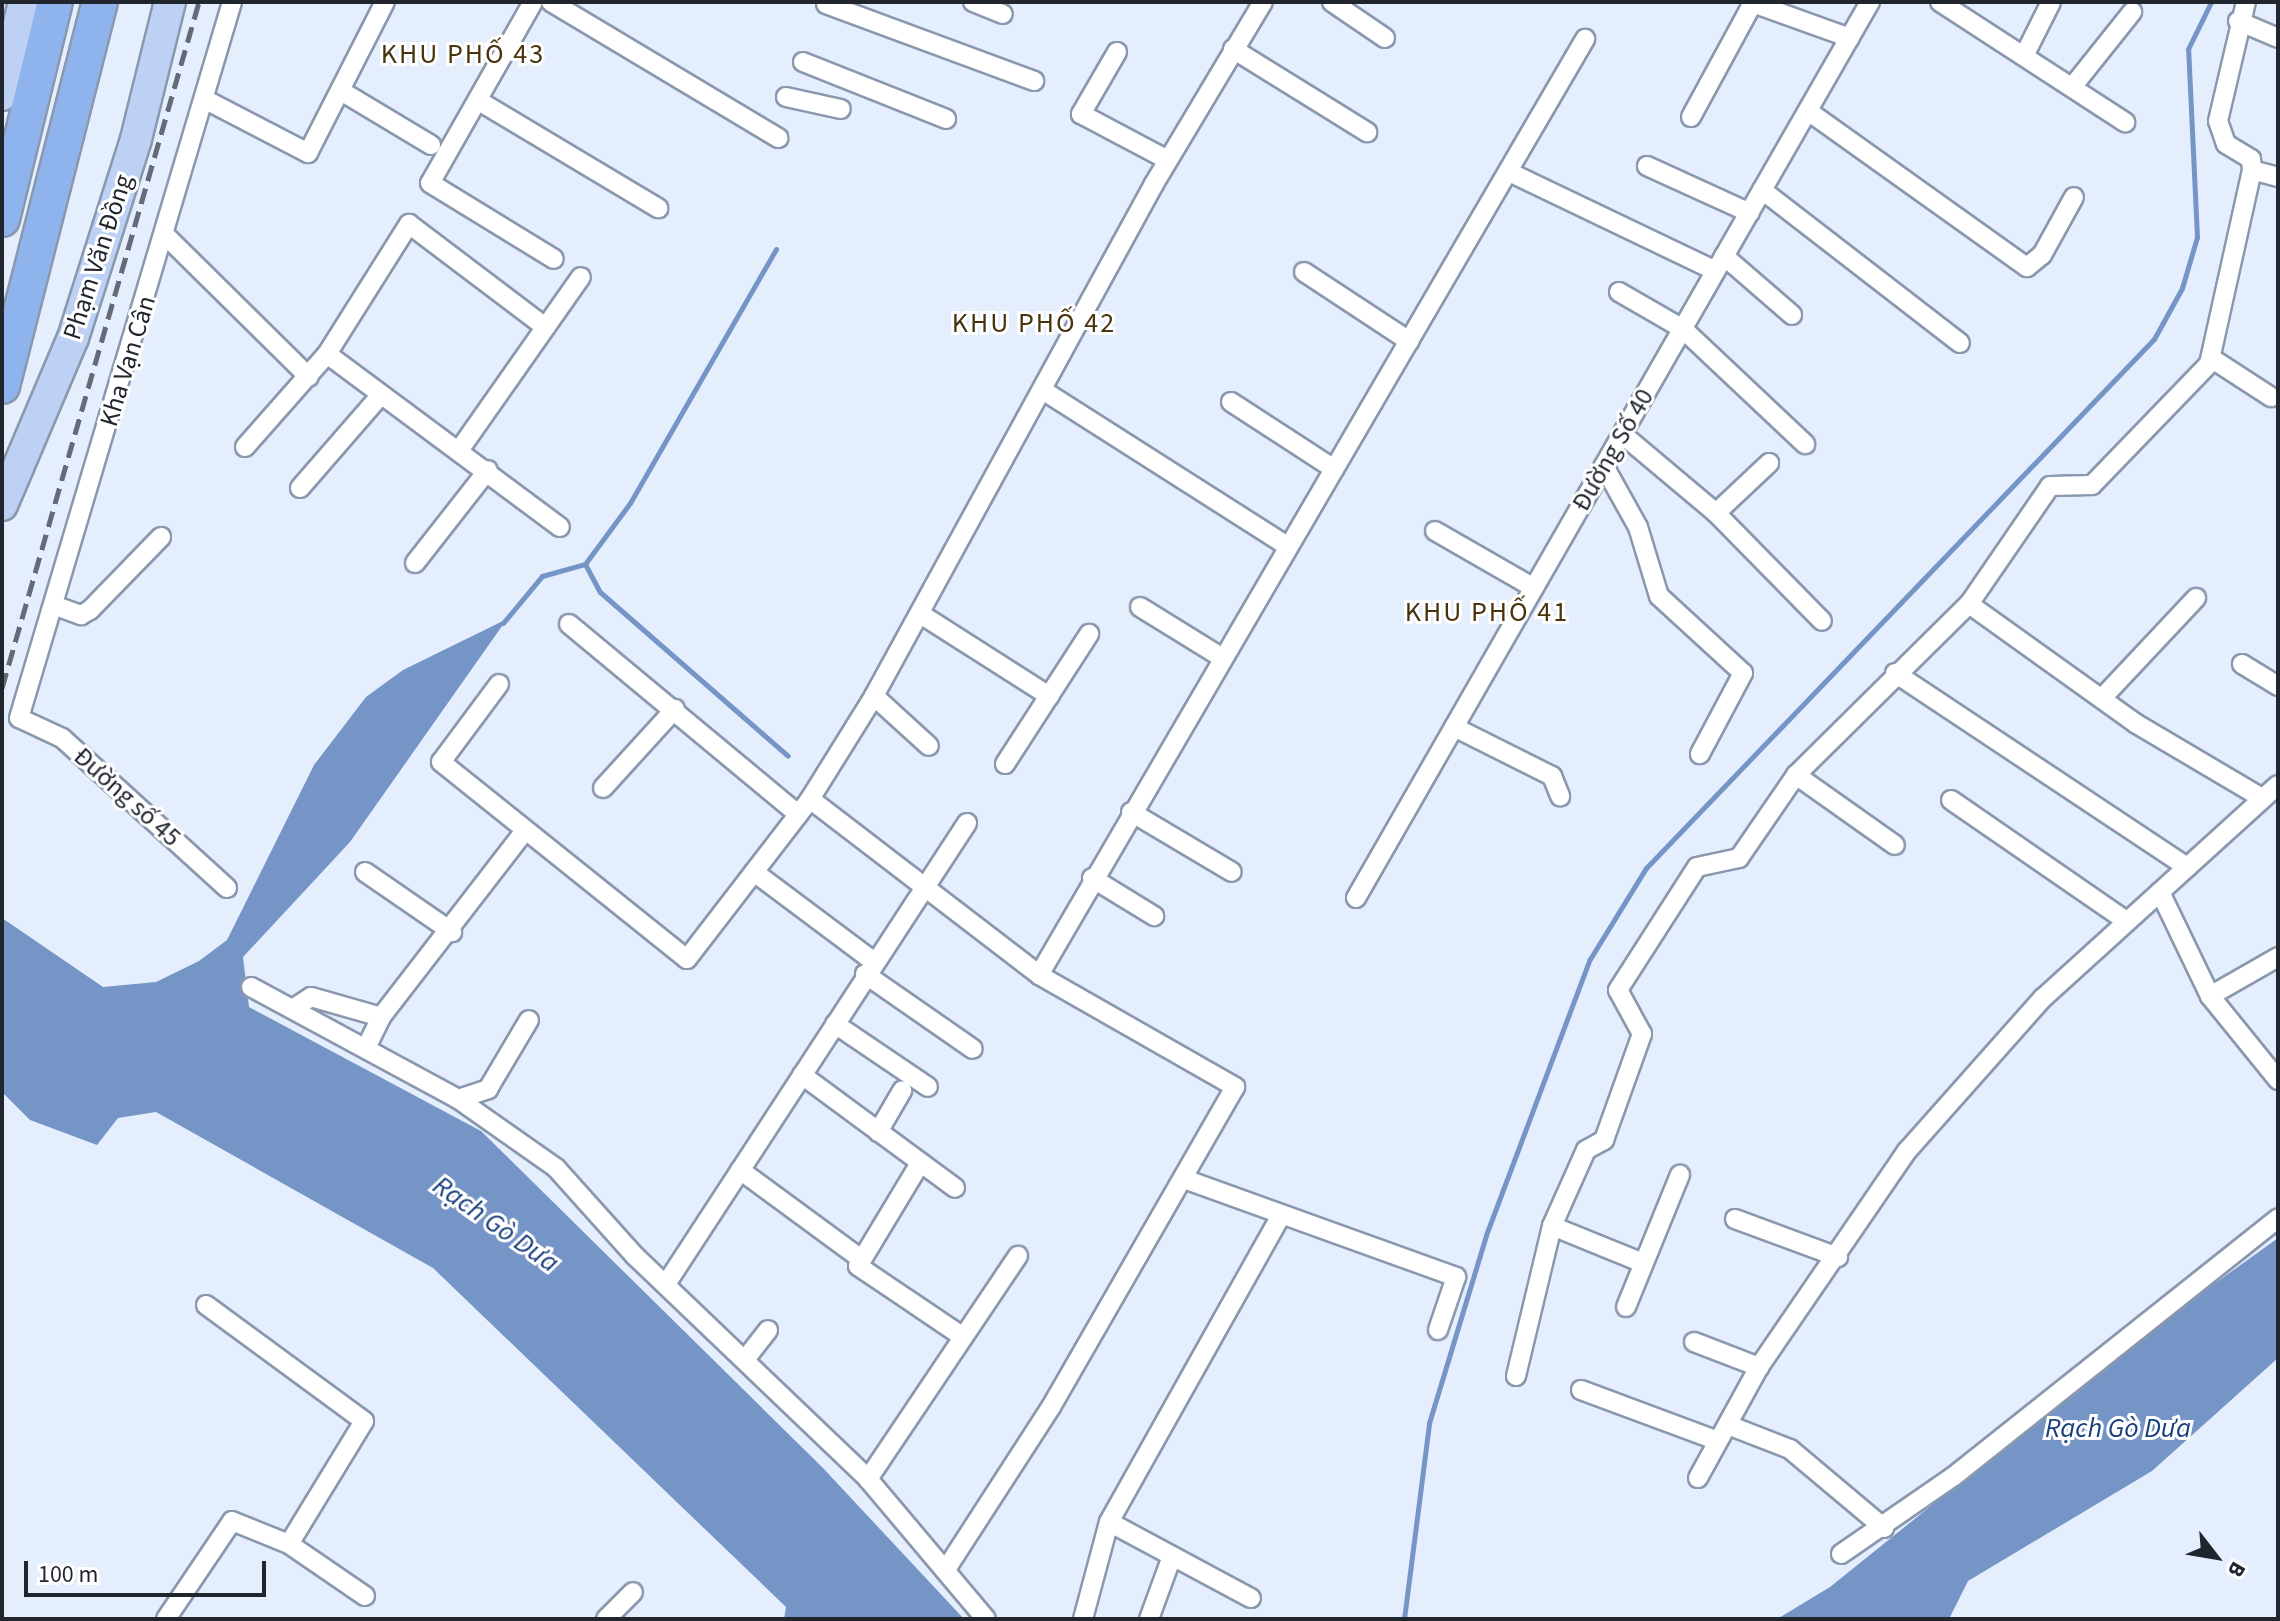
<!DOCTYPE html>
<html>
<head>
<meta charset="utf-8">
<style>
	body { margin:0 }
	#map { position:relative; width:2280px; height:1621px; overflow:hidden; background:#e5eefd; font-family:"Source Sans 3",sans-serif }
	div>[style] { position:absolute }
	.water>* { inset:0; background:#7695c7 }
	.stream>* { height:5px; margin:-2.5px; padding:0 2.5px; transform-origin:2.5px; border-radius:2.5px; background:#7695c7 }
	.roads { filter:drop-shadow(2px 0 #8a98ae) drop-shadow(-2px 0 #8a98ae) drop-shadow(0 2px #8a98ae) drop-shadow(0 -2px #8a98ae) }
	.street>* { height:18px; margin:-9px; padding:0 9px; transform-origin:9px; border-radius:9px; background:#fff }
	.primary>* { height:30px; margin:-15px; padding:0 15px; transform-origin:15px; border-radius:15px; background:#bcd1f4 }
	.highway>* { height:34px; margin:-17px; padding:0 17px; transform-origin:17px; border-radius:17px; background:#8fb3ec }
	.rail>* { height:5px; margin-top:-2.5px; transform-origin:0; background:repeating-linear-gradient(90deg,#656b76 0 16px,transparent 0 24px) }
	span { translate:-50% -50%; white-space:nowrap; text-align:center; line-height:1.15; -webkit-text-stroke:6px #fff; paint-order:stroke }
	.street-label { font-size:26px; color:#20252e }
	.neighbourhood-label { font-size:28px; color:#48330d; letter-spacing:2px }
	.water-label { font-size:28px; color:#183f7c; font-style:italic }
	.frame { position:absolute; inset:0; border:4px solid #20252e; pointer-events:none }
	.north { position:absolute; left:2176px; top:1517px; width:80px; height:80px; -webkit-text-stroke:6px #fff; paint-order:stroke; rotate:121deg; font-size:22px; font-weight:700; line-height:32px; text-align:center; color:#20252e }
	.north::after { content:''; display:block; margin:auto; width:28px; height:36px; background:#20252e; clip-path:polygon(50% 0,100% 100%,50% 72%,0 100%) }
	.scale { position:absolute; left:24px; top:1561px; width:242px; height:36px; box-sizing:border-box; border:4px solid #20252e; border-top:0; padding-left:10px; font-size:24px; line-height:28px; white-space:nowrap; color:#20252e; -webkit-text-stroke:6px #fff; paint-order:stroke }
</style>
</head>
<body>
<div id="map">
	<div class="water">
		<div style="clip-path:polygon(507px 619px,350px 842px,243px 957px,249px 1007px,481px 1131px,822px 1467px,964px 1619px,784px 1619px,786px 1607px,433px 1268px,156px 1112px,118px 1118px,97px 1145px,30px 1120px,2px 1092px,2px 918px,103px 987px,156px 982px,199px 961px,227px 940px,314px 765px,366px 697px,403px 670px)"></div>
		<div style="clip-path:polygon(2278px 1238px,2278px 1358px,2152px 1471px,1968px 1581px,1949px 1619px,1777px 1619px,1830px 1587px,2146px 1333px)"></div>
	</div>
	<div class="stream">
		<div style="left:585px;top:564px;width:32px;rotate:62deg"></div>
		<div style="left:600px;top:592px;width:249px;rotate:41.1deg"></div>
		<div style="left:503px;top:623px;width:61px;rotate:-50.3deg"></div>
		<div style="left:542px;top:576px;width:45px;rotate:-15.6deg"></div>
		<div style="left:585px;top:564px;width:76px;rotate:-53.6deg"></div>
		<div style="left:630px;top:503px;width:293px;rotate:-60.1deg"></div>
		<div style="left:1404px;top:1619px;width:198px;rotate:-82.7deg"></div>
		<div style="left:1429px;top:1423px;width:196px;rotate:-73.1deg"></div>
		<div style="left:1486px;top:1235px;width:295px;rotate:-69.4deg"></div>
		<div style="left:1590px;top:959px;width:107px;rotate:-58.4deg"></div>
		<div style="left:1646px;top:868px;width:733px;rotate:-46.16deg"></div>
		<div style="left:2154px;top:339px;width:58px;rotate:-61.2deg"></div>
		<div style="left:2182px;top:288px;width:53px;rotate:-73.6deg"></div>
		<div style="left:2197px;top:237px;width:188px;rotate:-92.7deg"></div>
		<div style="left:2188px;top:49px;width:52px;rotate:-63.9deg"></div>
	</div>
	<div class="roads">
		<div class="street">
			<div style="left:533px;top:2px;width:208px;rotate:119.6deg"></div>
			<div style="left:430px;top:183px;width:145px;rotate:31.5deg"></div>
			<div style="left:551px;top:2px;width:265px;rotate:30.9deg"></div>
			<div style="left:973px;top:2px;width:32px;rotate:22deg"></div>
			<div style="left:1332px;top:2px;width:64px;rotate:34.2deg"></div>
			<div style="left:1750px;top:2px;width:106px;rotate:19.8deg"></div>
			<div style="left:1940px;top:2px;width:221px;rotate:33deg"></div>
			<div style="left:826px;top:4px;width:222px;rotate:20.3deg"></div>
			<div style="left:2238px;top:21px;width:43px;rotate:23deg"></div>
			<div style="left:1233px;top:49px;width:158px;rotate:31.8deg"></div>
			<div style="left:1117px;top:52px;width:72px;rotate:120.1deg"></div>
			<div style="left:1081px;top:114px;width:98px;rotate:27.9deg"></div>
			<div style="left:2024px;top:56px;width:60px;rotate:-63.4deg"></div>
			<div style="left:803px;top:62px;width:154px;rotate:21.7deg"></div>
			<div style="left:2073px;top:86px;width:95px;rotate:-51.4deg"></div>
			<div style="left:341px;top:91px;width:105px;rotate:31deg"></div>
			<div style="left:786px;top:97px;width:56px;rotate:12.3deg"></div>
			<div style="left:206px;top:100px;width:115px;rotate:27.5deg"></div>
			<div style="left:308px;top:153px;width:169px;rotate:-63deg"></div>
			<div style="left:479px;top:101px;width:209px;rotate:30.9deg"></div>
			<div style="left:1808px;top:111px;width:269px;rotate:35.5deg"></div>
			<div style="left:2027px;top:267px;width:19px;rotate:-39deg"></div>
			<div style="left:2042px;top:255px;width:66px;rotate:-61.1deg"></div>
			<div style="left:1691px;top:117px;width:130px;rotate:-61.5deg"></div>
			<div style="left:1647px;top:166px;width:113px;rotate:24.5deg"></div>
			<div style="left:2252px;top:170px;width:27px;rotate:15deg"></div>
			<div style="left:1509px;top:172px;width:229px;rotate:25.6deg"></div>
			<div style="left:1762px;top:190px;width:250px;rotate:37.7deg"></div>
			<div style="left:167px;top:237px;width:199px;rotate:44.6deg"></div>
			<div style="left:1724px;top:256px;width:90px;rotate:40.9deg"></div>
			<div style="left:1304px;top:272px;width:126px;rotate:33.3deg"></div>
			<div style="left:1619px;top:292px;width:74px;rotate:30deg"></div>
			<div style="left:1683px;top:329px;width:168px;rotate:43.3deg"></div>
			<div style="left:327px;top:354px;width:290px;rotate:36.6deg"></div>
			<div style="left:2211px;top:358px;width:72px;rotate:33deg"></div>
			<div style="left:1044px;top:391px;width:288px;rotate:32.5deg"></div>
			<div style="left:1231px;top:402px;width:123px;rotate:33deg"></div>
			<div style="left:1622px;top:434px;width:123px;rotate:40deg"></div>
			<div style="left:1716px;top:513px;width:151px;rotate:45.5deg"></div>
			<div style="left:245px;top:447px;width:124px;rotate:-48.6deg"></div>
			<div style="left:327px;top:354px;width:154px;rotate:-57.8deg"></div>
			<div style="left:409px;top:224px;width:171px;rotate:37.1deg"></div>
			<div style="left:460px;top:449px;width:210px;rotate:-54.9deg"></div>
			<div style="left:1604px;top:466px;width:70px;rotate:60.9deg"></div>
			<div style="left:1638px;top:527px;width:72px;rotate:73.1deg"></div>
			<div style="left:1659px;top:596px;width:114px;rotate:42.5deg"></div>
			<div style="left:1743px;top:673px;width:92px;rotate:118deg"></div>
			<div style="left:300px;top:488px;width:121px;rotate:-49deg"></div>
			<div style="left:1716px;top:513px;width:73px;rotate:-43.3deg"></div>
			<div style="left:1435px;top:531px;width:114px;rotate:29.9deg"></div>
			<div style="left:415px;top:563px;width:118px;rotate:-51.9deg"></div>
			<div style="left:1969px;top:604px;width:204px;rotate:35.6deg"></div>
			<div style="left:2135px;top:723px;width:147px;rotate:30.6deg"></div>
			<div style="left:56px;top:606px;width:27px;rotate:20deg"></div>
			<div style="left:81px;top:615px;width:10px;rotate:-29deg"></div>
			<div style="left:90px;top:610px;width:102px;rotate:-45.8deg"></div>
			<div style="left:1140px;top:607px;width:95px;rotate:31.7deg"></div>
			<div style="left:922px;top:615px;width:151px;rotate:32.5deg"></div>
			<div style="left:569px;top:624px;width:298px;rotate:39.7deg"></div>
			<div style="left:2242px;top:664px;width:42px;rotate:31.4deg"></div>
			<div style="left:1895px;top:673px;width:351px;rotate:33.6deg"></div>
			<div style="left:499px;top:684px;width:97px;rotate:126.6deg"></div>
			<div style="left:441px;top:762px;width:315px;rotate:38.7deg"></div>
			<div style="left:687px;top:959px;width:202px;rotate:-52.4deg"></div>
			<div style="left:810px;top:799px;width:121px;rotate:-58.1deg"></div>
			<div style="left:874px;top:696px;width:584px;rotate:-61.33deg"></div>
			<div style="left:1154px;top:184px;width:212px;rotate:-59.1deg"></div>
			<div style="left:874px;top:696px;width:74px;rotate:42.3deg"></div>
			<div style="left:2103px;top:697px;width:136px;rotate:-46.8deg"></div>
			<div style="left:1454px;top:727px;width:110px;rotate:26.6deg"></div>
			<div style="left:1552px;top:776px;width:22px;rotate:68deg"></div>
			<div style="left:1005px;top:764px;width:155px;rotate:-57.1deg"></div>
			<div style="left:1796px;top:775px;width:121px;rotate:35.3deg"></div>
			<div style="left:603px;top:788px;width:107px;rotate:-47.7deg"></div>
			<div style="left:810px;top:799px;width:289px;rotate:37.5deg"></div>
			<div style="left:1039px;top:975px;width:226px;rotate:29.7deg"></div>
			<div style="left:1235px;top:1087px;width:369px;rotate:119.9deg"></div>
			<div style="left:1051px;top:1407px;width:193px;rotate:122.9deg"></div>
			<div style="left:1951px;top:800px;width:211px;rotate:34.6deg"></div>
			<div style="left:1131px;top:812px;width:117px;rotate:30.7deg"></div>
			<div style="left:365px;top:872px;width:106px;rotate:34.6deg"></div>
			<div style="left:754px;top:872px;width:149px;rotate:36.8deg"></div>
			<div style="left:1092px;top:878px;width:73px;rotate:31.5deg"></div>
			<div style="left:227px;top:888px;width:223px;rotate:-137.7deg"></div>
			<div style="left:62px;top:738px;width:47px;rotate:-155.1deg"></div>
			<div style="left:19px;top:718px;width:747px;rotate:-73.43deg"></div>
			<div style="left:2160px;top:892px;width:115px;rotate:64.3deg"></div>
			<div style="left:2210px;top:996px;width:108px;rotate:51deg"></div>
			<div style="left:1356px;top:898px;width:1033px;rotate:-60.16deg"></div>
			<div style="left:865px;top:974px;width:131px;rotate:34.8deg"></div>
			<div style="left:1039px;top:975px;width:1084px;rotate:-59.74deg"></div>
			<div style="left:251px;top:987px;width:235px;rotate:28.4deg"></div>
			<div style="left:458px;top:1099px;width:120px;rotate:35.1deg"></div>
			<div style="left:556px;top:1168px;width:118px;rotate:48.1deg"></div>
			<div style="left:635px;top:1256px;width:323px;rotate:43.7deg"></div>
			<div style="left:868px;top:1479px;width:183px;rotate:49.9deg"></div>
			<div style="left:2210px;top:996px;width:78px;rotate:-29.8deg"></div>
			<div style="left:294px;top:1008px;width:20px;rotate:-33deg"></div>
			<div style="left:311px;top:997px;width:73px;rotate:15.9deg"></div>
			<div style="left:835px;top:1024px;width:112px;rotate:34.1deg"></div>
			<div style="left:366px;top:1048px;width:34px;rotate:-64deg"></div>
			<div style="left:381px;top:1017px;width:234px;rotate:-52.3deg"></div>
			<div style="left:802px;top:1075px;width:190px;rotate:36.4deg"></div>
			<div style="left:458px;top:1099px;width:32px;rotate:-18deg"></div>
			<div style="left:488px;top:1089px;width:80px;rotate:-59.3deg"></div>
			<div style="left:878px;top:1132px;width:48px;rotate:-59.7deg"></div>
			<div style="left:919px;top:1165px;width:118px;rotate:121.1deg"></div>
			<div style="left:858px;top:1266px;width:118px;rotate:34deg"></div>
			<div style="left:740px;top:1170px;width:149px;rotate:36.3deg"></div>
			<div style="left:1187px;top:1180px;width:286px;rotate:19.8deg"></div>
			<div style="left:1456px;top:1277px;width:56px;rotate:108.8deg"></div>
			<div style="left:1735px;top:1219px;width:110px;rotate:20.3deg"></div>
			<div style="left:1552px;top:1226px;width:98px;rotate:22.1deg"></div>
			<div style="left:668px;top:1281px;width:547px;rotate:-56.86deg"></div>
			<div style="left:1626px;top:1307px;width:143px;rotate:-67.8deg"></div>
			<div style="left:1694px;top:1342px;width:70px;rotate:21deg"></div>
			<div style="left:747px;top:1357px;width:34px;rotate:-52deg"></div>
			<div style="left:1516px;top:1376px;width:154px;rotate:-76.5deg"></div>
			<div style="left:1552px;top:1226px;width:83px;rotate:-65.9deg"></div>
			<div style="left:1586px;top:1150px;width:21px;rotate:-29deg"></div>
			<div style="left:1604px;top:1140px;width:113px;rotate:-70.3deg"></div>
			<div style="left:1642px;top:1034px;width:50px;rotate:-118.6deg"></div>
			<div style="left:1618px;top:990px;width:146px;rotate:-57.3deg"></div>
			<div style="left:1697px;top:867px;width:43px;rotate:-12.1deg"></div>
			<div style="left:1739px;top:858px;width:101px;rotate:-55.5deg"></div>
			<div style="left:1796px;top:775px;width:243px;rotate:-44.7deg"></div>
			<div style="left:1969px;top:604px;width:143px;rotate:-55.5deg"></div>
			<div style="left:2050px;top:486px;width:42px;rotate:-1.4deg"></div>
			<div style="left:2092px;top:485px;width:168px;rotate:-46deg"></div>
			<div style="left:2209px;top:364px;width:199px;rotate:-77.5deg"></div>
			<div style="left:2252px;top:170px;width:11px;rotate:-95deg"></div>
			<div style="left:2251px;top:159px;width:29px;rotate:-149deg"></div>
			<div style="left:2226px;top:144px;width:24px;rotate:-109deg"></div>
			<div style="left:2218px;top:121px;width:122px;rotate:-76.8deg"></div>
			<div style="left:1581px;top:1390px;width:146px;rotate:20.4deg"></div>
			<div style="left:1728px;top:1425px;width:66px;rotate:21.2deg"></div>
			<div style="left:1790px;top:1449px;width:123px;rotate:40deg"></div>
			<div style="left:1698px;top:1478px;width:127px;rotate:-61.2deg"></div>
			<div style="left:1759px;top:1367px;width:262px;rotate:-55.6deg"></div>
			<div style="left:1907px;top:1151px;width:205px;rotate:-48.4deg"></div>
			<div style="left:2043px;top:998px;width:317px;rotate:-42.2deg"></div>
			<div style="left:868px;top:1479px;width:269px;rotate:-56.1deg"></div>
			<div style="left:1109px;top:1522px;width:161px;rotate:28.2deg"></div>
			<div style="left:289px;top:1544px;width:92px;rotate:34.4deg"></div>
			<div style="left:1841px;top:1554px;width:137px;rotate:-34.6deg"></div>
			<div style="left:1954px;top:1476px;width:414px;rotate:-38.5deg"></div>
			<div style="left:166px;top:1619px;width:118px;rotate:-56deg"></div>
			<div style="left:232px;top:1521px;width:61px;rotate:22deg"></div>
			<div style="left:289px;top:1544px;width:144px;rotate:-58.6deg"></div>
			<div style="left:364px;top:1421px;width:196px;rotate:-143.7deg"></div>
			<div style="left:606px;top:1619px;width:38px;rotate:-45deg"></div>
			<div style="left:1083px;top:1619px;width:100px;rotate:-75deg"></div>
			<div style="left:1109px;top:1522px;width:350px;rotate:-60.7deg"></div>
			<div style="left:1149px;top:1619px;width:67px;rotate:-69.9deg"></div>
		</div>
		<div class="primary">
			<div style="left:2px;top:95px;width:96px;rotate:-76.7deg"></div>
			<div style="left:2px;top:505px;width:181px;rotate:-67deg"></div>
			<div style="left:73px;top:338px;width:209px;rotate:-72.4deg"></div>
			<div style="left:136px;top:139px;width:141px;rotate:-76.1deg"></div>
		</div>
		<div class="highway">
			<div style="left:2px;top:219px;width:223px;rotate:-76.3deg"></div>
			<div style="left:2px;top:386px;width:396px;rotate:-75.7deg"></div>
		</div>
	</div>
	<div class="rail">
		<div style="left:2px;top:688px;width:714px;rotate:-73.98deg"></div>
	</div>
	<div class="street-label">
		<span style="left:98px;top:257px;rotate:-72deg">Phạm Văn Đồng</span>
		<span style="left:128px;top:361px;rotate:-73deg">Kha Vạn Cân</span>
		<span style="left:1613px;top:450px;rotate:-60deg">Đường Số 40</span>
		<span style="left:127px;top:797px;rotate:42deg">Đường số 45</span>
	</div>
	<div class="neighbourhood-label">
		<span style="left:463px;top:54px">KHU PHỐ 43</span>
		<span style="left:1034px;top:323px">KHU PHỐ 42</span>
		<span style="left:1487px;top:612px">KHU PHỐ 41</span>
	</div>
	<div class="water-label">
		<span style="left:496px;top:1224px;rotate:35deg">Rạch Gò Dưa</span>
		<span style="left:2118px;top:1428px">Rạch Gò Dưa</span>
	</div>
	<div class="frame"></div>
	<div class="north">B</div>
	<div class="scale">100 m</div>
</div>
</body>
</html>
